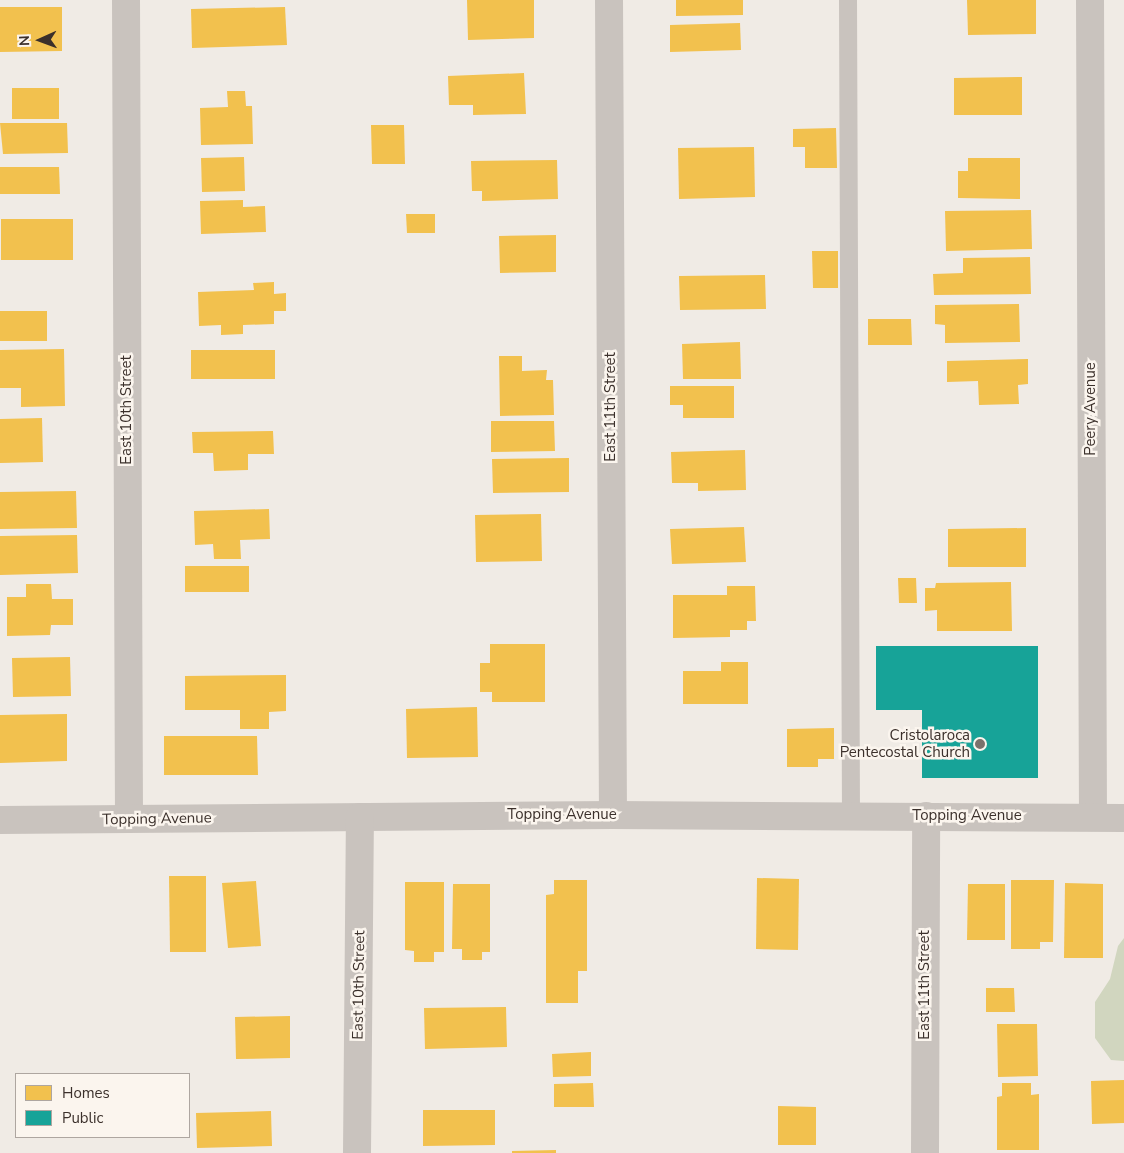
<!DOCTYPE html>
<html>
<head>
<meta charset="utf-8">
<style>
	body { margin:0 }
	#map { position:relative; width:1124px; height:1153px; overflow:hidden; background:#f0ebe5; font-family:"Nunito Sans",sans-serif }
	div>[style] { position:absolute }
	.green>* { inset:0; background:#d1d6bf }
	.homes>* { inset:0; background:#f2c14e }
	.public>* { inset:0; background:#17a398 }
	.lane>* { height:18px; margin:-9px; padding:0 9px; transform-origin:9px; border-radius:9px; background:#c9c3be }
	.street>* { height:28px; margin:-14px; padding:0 14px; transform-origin:14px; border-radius:14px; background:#c9c3be }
	.dots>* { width:14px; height:14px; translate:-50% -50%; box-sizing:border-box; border:2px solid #fbf5ee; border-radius:50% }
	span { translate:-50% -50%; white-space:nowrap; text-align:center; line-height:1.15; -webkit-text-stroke:5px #fbf5ee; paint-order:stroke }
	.street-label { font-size:15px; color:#3b302b }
	.poi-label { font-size:15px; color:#3b302b }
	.right { translate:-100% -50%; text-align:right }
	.legend { position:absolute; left:15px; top:1073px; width:175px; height:65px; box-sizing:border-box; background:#fbf5ee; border:1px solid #aea6a0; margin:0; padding:6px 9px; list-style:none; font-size:15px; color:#3b302b }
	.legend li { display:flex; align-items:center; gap:10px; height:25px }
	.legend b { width:25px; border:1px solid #aea6a0 }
	.north { position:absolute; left:15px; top:15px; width:50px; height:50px; -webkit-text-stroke:4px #fbf5ee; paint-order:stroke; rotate:268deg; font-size:14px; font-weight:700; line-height:20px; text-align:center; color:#3b302b }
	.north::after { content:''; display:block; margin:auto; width:18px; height:22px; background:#3b302b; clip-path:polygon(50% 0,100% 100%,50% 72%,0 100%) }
</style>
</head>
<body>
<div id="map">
	<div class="green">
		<div style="clip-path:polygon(1124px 938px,1124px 1061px,1111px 1060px,1095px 1038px,1095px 1002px,1110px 979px,1118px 946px)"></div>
	</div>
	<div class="homes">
		<div style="clip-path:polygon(467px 0,534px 0,534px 38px,468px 40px)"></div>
		<div style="clip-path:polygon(676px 0,743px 0,743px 15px,676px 16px)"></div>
		<div style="clip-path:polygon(967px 0,1036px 0,1036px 34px,968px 35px)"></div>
		<div style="clip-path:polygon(0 7px,62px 7px,62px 51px,0 52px)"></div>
		<div style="clip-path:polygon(285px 7px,287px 45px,192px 48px,191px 9px)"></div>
		<div style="clip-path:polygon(740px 23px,741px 50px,670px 52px,670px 25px)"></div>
		<div style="clip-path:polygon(524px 73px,526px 114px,473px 115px,473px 105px,449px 105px,448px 76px)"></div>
		<div style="clip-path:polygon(1022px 77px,1022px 115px,954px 115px,954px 78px)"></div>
		<div style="clip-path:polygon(12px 88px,59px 88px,59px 119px,12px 119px)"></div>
		<div style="clip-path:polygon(227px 91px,245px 91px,246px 106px,252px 106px,253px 144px,201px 145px,200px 108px,228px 107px)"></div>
		<div style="clip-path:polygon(0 123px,67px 123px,68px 153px,3px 154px)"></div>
		<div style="clip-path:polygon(371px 125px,404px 125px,405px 164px,372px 164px)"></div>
		<div style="clip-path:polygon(836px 128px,837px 168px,805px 168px,805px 147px,793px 147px,793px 129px)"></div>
		<div style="clip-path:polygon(754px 147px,755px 197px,679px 199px,678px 148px)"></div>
		<div style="clip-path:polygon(244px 157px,245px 191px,202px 192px,201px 158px)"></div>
		<div style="clip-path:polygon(968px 158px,1020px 158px,1020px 199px,958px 198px,958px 171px,968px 171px)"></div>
		<div style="clip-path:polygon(557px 160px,558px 199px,482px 201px,482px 191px,472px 191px,471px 161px)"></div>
		<div style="clip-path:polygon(0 167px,59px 167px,60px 194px,0 194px)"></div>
		<div style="clip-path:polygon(243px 200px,243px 207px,265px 206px,266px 232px,201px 234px,200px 201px)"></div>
		<div style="clip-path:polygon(1031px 210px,1032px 249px,946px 251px,945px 211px)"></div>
		<div style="clip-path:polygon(406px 214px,435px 214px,435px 233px,407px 233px)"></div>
		<div style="clip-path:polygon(1px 219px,73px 219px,73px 260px,1px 260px)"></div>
		<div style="clip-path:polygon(556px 235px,556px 272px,500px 273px,499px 236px)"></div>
		<div style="clip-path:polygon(812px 251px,838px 251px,838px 288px,813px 288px)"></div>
		<div style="clip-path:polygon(1030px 257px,1031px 294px,934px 295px,933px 274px,963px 273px,963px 258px)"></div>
		<div style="clip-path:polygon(765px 275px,766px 309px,680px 310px,679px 276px)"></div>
		<div style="clip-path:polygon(274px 282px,274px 294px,286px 293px,286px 311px,274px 311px,274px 324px,243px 325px,243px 334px,221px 335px,221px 325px,199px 326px,198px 292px,254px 290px,253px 283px)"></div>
		<div style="clip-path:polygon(1019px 304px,1020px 342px,945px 343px,945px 325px,935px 324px,935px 305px)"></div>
		<div style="clip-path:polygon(0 311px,47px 311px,47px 341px,0 341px)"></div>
		<div style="clip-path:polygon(868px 319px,911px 319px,912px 345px,868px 345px)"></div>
		<div style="clip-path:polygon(740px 342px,741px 379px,683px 379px,682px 344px)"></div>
		<div style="clip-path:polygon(64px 349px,65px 406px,21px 407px,21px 388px,0 388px,0 350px)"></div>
		<div style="clip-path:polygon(191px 350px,275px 350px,275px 379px,191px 379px)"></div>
		<div style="clip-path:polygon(499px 356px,522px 356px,522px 371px,547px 370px,546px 380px,553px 380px,554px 415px,500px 416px)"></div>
		<div style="clip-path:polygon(1028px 359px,1028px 384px,1018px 385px,1019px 404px,979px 405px,978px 381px,947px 382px,947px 361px)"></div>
		<div style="clip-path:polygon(670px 386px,734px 386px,734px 418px,683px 418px,683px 405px,670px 405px)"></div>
		<div style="clip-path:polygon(42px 418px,43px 462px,0 463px,0 419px)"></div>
		<div style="clip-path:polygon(491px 421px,554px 421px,555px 451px,491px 452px)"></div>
		<div style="clip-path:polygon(273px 431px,274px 454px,248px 454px,248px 470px,214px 471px,213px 453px,193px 453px,192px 432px)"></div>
		<div style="clip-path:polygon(745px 450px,746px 490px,698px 491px,698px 483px,672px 483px,671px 452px)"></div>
		<div style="clip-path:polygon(569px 458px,569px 492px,493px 493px,492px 459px)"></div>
		<div style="clip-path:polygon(76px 491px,77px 528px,0 529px,0 492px)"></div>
		<div style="clip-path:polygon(269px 509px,270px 539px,240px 540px,241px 559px,214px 559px,213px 544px,195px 545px,194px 511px)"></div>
		<div style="clip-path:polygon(541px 514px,542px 561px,476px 562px,475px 515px)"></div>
		<div style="clip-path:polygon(744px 527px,746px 562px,672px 564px,670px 529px)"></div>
		<div style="clip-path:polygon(1026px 528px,1026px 567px,948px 567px,948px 529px)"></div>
		<div style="clip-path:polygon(77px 535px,78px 573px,0 575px,0 536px)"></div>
		<div style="clip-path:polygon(185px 566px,249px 566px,249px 592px,185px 592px)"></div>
		<div style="clip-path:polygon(898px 578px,916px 578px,917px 603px,899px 603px)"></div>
		<div style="clip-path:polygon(1011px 582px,1012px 631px,937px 631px,937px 610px,925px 611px,925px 588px,935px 588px,936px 583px)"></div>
		<div style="clip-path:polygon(26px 584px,51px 584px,52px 599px,73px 599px,73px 625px,51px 625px,50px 635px,7px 636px,7px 597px,26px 597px)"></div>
		<div style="clip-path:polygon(727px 586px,755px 586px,756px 621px,747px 621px,747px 630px,730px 630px,730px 637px,673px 638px,673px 595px,727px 595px)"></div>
		<div style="clip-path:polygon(490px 644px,545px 644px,545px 702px,492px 702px,492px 692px,480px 692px,480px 663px,490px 663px)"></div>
		<div style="clip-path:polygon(70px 657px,71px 696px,13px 697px,12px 658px)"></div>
		<div style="clip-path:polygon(721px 662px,748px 662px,748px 704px,683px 704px,683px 671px,721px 671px)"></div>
		<div style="clip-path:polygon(286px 675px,286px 711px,269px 712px,269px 729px,240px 729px,240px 710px,185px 710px,185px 676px)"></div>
		<div style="clip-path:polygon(477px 707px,478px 757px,407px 758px,406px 709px)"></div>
		<div style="clip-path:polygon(67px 714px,67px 761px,0 763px,0 715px)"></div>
		<div style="clip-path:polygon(834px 728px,834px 759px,818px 759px,818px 767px,787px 767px,787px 729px)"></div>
		<div style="clip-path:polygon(164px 736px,257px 736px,258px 775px,164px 775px)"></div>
		<div style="clip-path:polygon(169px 876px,206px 876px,206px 952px,170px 952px)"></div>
		<div style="clip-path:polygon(757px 878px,799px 879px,798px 950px,756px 949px)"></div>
		<div style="clip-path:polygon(554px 880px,587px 880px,587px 971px,578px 971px,578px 1003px,546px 1003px,546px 895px,554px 894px)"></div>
		<div style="clip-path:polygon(1011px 880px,1054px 880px,1053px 942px,1040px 942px,1040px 949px,1011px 949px)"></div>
		<div style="clip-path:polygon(256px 881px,261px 946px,228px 948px,222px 883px)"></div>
		<div style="clip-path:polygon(405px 882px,444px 882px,444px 952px,434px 952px,434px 962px,414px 962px,414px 951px,405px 950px)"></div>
		<div style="clip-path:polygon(1065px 883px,1103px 884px,1103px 958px,1064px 958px)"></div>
		<div style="clip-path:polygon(453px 884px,490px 884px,490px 952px,482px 952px,482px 960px,462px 960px,462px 949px,452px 949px)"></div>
		<div style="clip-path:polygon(968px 884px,1005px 884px,1005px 940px,967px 940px)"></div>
		<div style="clip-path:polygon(986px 988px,1014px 988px,1015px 1012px,986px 1012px)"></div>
		<div style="clip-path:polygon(506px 1007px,507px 1047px,425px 1049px,424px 1008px)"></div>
		<div style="clip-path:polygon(290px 1016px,290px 1058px,236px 1059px,235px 1017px)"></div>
		<div style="clip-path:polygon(997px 1024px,1037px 1024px,1038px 1076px,998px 1077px)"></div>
		<div style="clip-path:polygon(591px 1052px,591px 1076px,553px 1077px,552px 1054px)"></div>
		<div style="clip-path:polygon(1124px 1080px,1124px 1123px,1092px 1124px,1091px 1081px)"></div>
		<div style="clip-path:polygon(593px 1083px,594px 1107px,554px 1107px,554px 1084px)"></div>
		<div style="clip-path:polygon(1002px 1083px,1031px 1083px,1031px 1095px,1039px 1094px,1039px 1150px,997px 1150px,997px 1097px,1002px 1096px)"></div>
		<div style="clip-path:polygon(778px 1106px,816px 1107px,816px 1145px,778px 1145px)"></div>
		<div style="clip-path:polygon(423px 1110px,495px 1110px,495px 1145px,423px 1146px)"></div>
		<div style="clip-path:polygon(271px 1111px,272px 1146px,197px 1148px,196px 1113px)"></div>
		<div style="clip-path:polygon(556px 1150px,556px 1153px,512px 1153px,512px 1151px)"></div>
	</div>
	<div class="public">
		<div style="clip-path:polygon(876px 646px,1038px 646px,1038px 778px,922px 778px,922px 710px,876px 710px)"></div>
	</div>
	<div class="lane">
		<div style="left:848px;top:0;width:816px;rotate:89.79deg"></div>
	</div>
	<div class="street">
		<div style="left:126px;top:0;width:819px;rotate:89.79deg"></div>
		<div style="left:609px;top:0;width:815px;rotate:89.72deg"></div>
		<div style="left:1090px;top:0;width:817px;rotate:89.79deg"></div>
		<div style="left:0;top:820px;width:613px;rotate:-0.47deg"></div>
		<div style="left:613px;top:815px;width:511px;rotate:0.34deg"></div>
		<div style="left:357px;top:1153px;width:336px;rotate:-89.5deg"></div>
		<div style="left:925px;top:1153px;width:337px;rotate:-89.8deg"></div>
	</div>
	<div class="dots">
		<div style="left:980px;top:744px;background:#7a716c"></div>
	</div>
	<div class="street-label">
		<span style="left:611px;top:407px;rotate:-90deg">East 11th Street</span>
		<span style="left:1091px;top:409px;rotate:-90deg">Peery Avenue</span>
		<span style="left:127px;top:410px;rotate:-90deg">East 10th Street</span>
		<span style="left:562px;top:815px">Topping Avenue</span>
		<span style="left:967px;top:816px">Topping Avenue</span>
		<span style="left:157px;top:819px;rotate:-1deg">Topping Avenue</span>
		<span style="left:359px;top:985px;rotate:-89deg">East 10th Street</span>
		<span style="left:925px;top:985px;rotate:-90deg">East 11th Street</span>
	</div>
	<div class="poi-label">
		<span class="right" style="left:970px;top:744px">Cristolaroca<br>Pentecostal Church</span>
	</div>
	<ul class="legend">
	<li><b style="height:14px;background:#f2c14e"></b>Homes</li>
	<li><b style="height:14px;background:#17a398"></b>Public</li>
	</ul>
	<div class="north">N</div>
</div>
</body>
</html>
